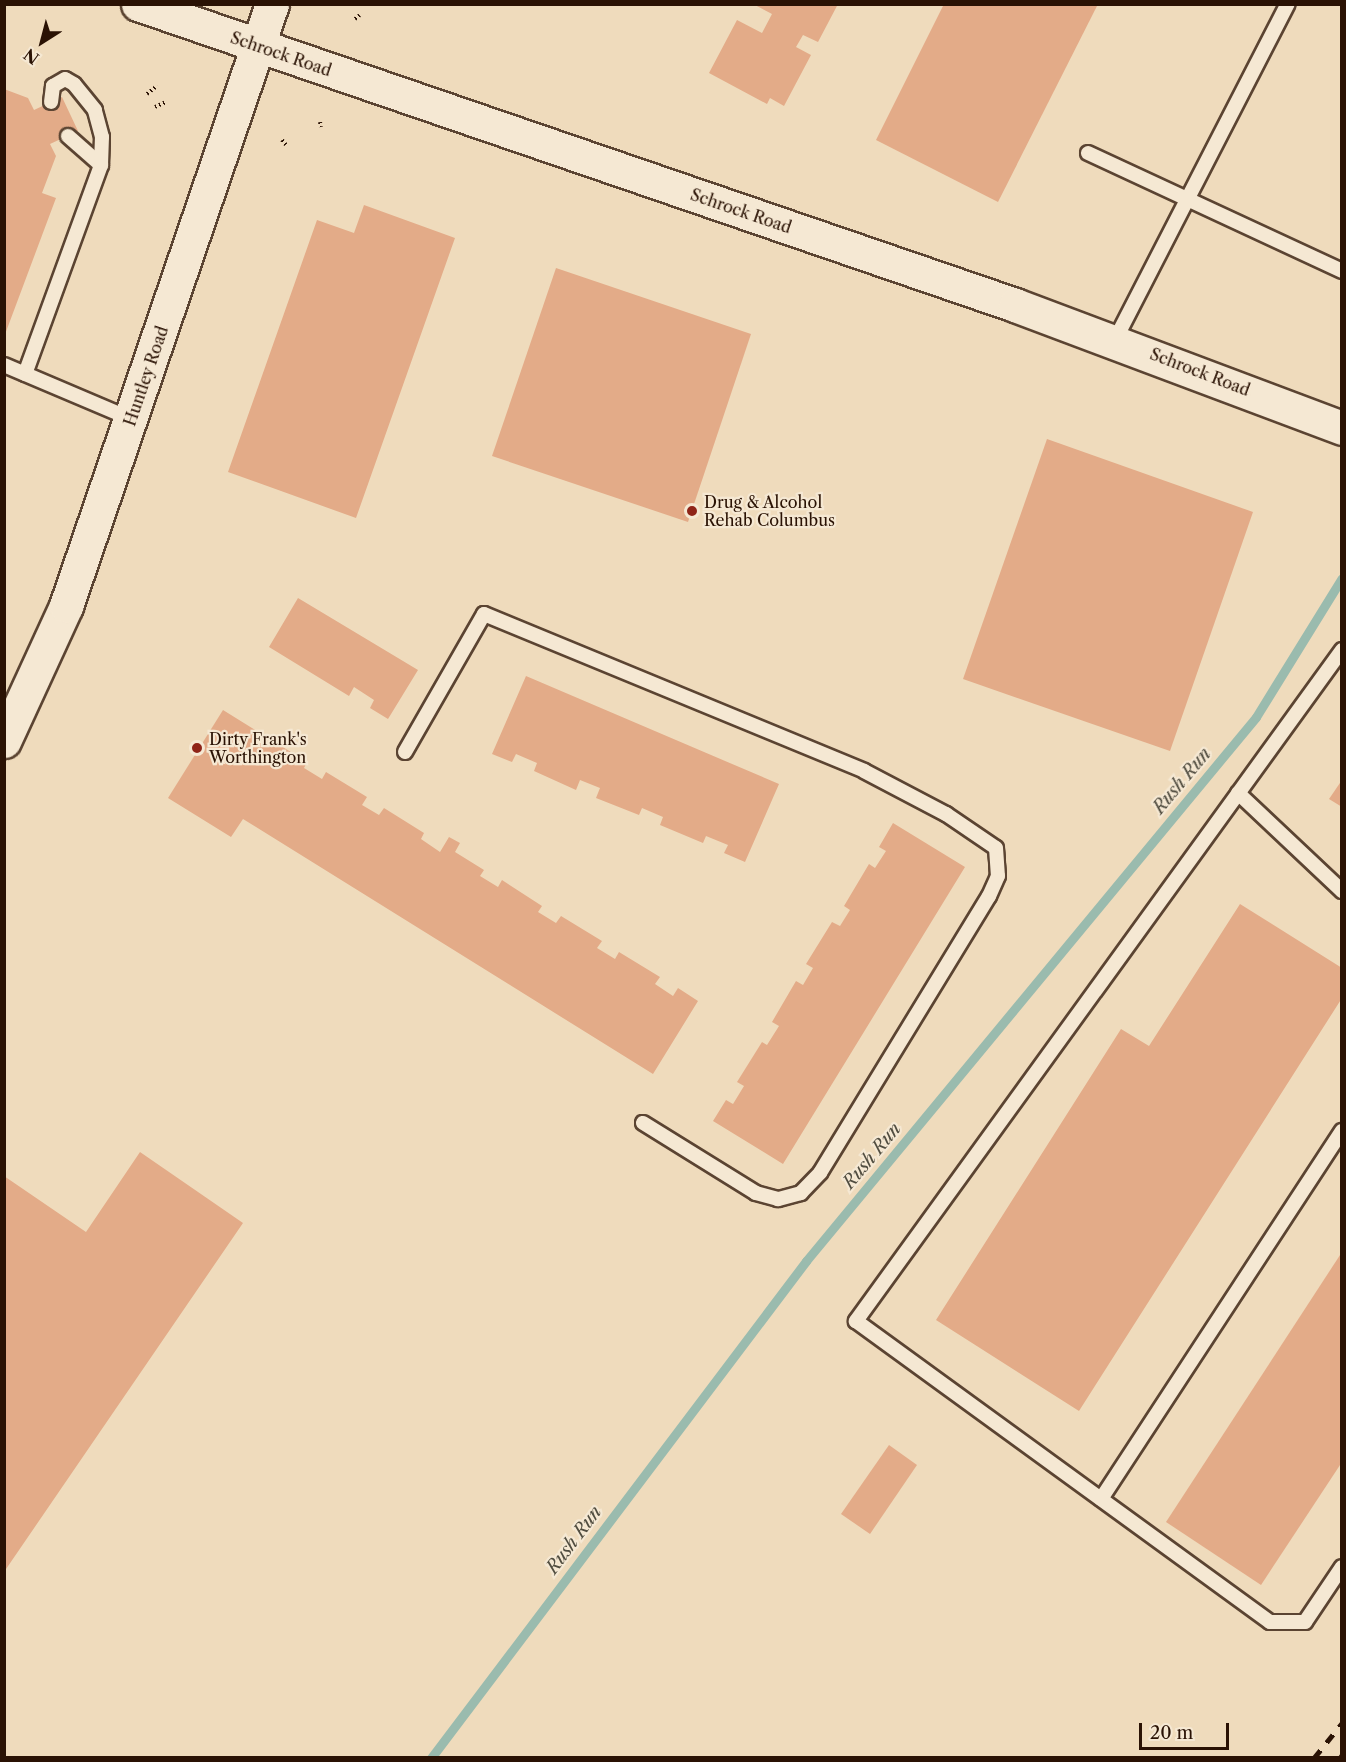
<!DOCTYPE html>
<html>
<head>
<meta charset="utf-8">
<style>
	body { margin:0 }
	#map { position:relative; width:1346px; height:1762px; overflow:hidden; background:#efdbbc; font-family:"Libre Caslon Text",serif }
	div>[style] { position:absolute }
	.stream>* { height:9px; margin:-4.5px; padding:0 4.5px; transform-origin:4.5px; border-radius:4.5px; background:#9abbae }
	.building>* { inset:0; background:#e3ab88 }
	.path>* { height:4px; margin-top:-2px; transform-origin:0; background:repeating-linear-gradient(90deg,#2a1204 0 1.5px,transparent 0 4.5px) }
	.roads { filter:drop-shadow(2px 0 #5b4432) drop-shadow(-2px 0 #5b4432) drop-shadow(0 2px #5b4432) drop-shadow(0 -2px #5b4432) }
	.lane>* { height:14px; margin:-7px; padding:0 7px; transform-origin:7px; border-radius:7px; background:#f5e8d3 }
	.secondary>* { height:33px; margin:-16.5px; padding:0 16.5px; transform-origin:16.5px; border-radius:16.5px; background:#f5e8d3 }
	.rail>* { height:4.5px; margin-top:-2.25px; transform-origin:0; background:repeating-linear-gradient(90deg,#2a1204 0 10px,transparent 0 20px) }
	.dots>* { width:16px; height:16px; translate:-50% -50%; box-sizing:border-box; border:3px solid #f5e8d3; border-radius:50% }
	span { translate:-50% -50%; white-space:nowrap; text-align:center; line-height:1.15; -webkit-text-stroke:4.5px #f5e8d3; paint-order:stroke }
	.street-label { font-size:16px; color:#2a1204 }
	.poi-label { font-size:16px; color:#2a1204 }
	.left { translate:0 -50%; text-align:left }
	.water-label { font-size:18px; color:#514d40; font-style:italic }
	.frame { position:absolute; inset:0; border:6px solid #2a1204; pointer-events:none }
	.north { position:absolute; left:12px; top:12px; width:60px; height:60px; -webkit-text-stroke:4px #f5e8d3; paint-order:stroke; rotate:216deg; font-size:16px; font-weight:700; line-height:24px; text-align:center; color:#2a1204 }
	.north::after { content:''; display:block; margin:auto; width:21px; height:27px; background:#2a1204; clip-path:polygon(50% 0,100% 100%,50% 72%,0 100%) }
	.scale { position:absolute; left:1139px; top:1723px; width:90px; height:27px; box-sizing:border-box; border:3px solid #2a1204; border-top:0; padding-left:8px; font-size:18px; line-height:21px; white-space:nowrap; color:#2a1204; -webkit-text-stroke:4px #f5e8d3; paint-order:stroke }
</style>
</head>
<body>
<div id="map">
	<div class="stream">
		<div style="left:431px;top:1758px;width:623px;rotate:-52.96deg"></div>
		<div style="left:806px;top:1261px;width:706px;rotate:-50.4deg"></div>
		<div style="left:1256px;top:717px;width:163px;rotate:-58.3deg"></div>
	</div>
	<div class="building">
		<div style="clip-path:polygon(753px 4px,838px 4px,818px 42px,803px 35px,796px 47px,811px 55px,784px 106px,770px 98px,767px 104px,709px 73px,737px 20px,762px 33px,772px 14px)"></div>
		<div style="clip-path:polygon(944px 4px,1098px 4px,998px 202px,876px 140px)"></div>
		<div style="clip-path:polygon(4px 89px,28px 98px,34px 110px,62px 97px,78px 131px,50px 144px,56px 156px,42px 193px,56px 198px,4px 337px)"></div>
		<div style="clip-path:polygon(364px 205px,455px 238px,356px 518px,228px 472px,317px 220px,354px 233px)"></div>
		<div style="clip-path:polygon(556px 268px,751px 334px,688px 522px,492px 456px)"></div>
		<div style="clip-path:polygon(1047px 439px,1253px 512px,1170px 751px,963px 679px)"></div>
		<div style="clip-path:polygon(298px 598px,418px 670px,388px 719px,370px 708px,374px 700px,354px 687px,349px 696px,269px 647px)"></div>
		<div style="clip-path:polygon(526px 676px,779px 784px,745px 862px,724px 853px,728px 845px,706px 836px,703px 843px,660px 825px,663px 817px,642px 808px,639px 815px,596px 798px,600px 788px,580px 780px,576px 790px,534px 771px,537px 763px,516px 754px,512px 762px,492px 754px)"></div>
		<div style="clip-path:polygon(223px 710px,307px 762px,304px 768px,322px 779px,326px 772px,367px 797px,362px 805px,379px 815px,384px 808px,424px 833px,421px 839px,440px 852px,449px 837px,460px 843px,455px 852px,484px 870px,480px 876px,498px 887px,502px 880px,542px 906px,538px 912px,556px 923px,561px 916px,602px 941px,597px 948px,615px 959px,619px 952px,660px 977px,655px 984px,673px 996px,678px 988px,698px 1001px,653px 1074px,243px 819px,231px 837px,168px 798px)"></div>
		<div style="clip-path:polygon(1342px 780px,1342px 807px,1329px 799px)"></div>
		<div style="clip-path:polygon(893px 823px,965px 867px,783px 1164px,713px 1121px,726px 1100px,733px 1104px,744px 1086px,737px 1082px,762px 1042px,767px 1045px,779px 1026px,772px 1022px,796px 981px,803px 985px,813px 968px,806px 964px,832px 922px,840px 926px,850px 910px,844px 906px,869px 864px,875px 868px,886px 851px,879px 847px)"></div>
		<div style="clip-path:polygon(1240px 904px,1342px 968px,1342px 998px,1079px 1411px,936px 1320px,1121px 1029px,1149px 1046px)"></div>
		<div style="clip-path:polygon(140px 1152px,243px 1223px,4px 1572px,4px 1176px,86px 1232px)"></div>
		<div style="clip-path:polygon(1342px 1252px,1342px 1462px,1261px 1585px,1166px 1522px)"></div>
		<div style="clip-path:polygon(889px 1445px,917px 1465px,870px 1534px,841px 1514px)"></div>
	</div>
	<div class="path">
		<div style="left:355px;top:19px;width:6px;rotate:-39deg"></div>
		<div style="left:147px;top:94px;width:13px;rotate:-39deg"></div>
		<div style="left:155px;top:107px;width:12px;rotate:-24deg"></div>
		<div style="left:320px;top:122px;width:5px;rotate:79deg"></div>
		<div style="left:282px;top:140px;width:6px;rotate:51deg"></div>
	</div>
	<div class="roads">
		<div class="lane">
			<div style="left:68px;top:136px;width:44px;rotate:41.3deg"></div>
			<div style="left:1088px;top:153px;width:280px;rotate:24.9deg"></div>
			<div style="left:1115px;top:340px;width:378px;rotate:-62.8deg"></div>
			<div style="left:4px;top:365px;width:138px;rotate:23deg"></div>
			<div style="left:25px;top:374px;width:222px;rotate:-70deg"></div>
			<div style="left:101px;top:165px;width:28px;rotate:-88deg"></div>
			<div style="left:102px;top:137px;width:28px;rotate:-105deg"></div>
			<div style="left:95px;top:110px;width:33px;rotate:-129deg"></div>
			<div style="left:74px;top:84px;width:10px;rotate:-151deg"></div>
			<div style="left:65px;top:79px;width:14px;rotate:150deg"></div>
			<div style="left:53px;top:86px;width:16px;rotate:97deg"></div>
			<div style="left:1342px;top:650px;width:829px;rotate:125.92deg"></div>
			<div style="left:856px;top:1321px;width:512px;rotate:36.02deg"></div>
			<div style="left:1270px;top:1622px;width:35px"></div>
			<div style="left:1305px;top:1622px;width:66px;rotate:-56.1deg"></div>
			<div style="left:405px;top:752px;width:159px;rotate:-60.2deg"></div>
			<div style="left:484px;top:614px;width:411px;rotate:22.4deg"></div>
			<div style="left:864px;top:771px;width:93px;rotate:27.7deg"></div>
			<div style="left:946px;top:814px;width:60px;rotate:34.2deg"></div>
			<div style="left:996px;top:848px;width:28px;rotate:86deg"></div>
			<div style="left:998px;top:876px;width:22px;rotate:114deg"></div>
			<div style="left:989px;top:896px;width:324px;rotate:121.4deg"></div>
			<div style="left:820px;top:1173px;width:28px;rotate:134deg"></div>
			<div style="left:801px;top:1193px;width:24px;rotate:165deg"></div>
			<div style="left:778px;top:1199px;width:23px;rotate:-165deg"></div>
			<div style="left:756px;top:1193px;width:133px;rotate:-148.2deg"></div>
			<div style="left:1238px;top:793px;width:143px;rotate:43.3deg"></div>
			<div style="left:1101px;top:1499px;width:440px;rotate:-56.8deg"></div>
		</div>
		<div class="secondary">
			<div style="left:138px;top:4px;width:927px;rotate:18.94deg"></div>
			<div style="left:1015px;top:305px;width:349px;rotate:20.6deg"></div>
			<div style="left:4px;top:741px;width:149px;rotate:-65.3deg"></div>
			<div style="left:66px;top:606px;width:636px;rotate:-71.11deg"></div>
		</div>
	</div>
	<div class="rail">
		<div style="left:1314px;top:1758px;width:45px;rotate:-51.3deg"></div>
		<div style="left:1340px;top:1758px;width:4px;rotate:-56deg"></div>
	</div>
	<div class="dots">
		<div style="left:692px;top:511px;background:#8f2418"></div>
		<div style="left:197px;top:748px;background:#8f2418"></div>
	</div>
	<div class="street-label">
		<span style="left:281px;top:54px;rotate:19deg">Schrock Road</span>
		<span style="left:741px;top:211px;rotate:19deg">Schrock Road</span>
		<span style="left:1200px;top:372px;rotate:21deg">Schrock Road</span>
		<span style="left:146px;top:376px;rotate:-71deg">Huntley Road</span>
	</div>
	<div class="poi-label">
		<span class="left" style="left:704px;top:511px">Drug &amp; Alcohol<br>Rehab Columbus</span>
		<span class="left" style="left:209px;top:748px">Dirty Frank's<br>Worthington</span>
	</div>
	<div class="water-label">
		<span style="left:1182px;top:781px;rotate:-50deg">Rush Run</span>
		<span style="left:872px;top:1156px;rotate:-50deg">Rush Run</span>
		<span style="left:574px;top:1540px;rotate:-53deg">Rush Run</span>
	</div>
	<div class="frame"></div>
	<div class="north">N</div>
	<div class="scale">20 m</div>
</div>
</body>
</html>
